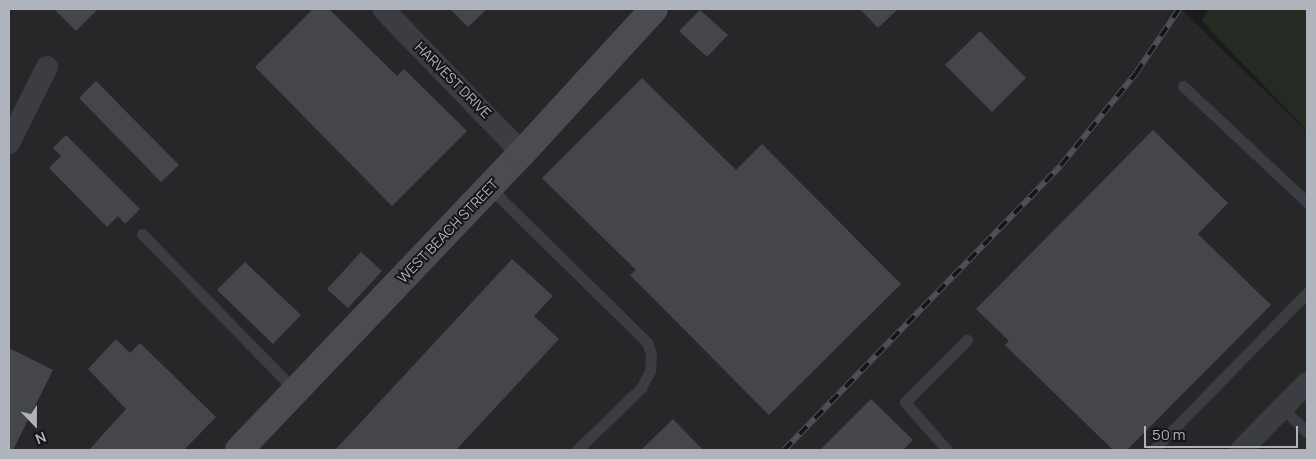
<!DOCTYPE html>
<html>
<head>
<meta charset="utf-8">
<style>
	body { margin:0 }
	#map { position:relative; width:1316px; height:459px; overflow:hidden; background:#1b1b1d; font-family:Manrope,sans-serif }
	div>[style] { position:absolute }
	.built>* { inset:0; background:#27272a }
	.green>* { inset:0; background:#232b23 }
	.building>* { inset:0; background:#45464a }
	.lane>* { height:11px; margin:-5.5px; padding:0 5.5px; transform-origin:5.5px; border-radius:5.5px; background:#3c3d42 }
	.street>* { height:22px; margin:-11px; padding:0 11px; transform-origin:11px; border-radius:11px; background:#3c3d42 }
	.secondary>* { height:28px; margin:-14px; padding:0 14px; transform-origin:14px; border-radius:14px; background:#4a4c52 }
	.rail>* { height:5.5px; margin-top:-2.75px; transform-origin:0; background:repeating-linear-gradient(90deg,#161618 0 11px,#4f5157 0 22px); box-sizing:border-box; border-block:1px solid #4f5157 }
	span { translate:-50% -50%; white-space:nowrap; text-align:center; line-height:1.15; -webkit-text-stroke:4px #161618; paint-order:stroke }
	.street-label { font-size:14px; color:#aeb3bc }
	.frame { position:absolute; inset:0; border:10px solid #aeb3bc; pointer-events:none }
	.north { position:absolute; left:10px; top:399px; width:50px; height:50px; -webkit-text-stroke:4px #161618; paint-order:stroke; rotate:158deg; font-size:14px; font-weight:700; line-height:20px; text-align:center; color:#aeb3bc }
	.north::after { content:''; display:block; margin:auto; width:18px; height:22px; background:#aeb3bc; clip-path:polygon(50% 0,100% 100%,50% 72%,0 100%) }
	.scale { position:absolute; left:1144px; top:426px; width:154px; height:22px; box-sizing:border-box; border:2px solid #aeb3bc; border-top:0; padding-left:6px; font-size:15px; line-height:18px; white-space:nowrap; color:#aeb3bc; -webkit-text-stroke:4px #161618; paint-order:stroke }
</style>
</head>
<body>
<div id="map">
	<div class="built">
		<div style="clip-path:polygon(9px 9px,1181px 9px,1307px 132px,1307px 450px,9px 450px)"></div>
	</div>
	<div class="green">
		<div style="clip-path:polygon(1208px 9px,1307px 9px,1307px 131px,1202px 21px)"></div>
	</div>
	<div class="building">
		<div style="clip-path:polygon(54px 9px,98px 9px,76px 31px)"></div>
		<div style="clip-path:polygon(313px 9px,329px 9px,397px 76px,404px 69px,467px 131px,392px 206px,255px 67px)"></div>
		<div style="clip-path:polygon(450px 9px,487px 9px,468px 27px)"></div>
		<div style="clip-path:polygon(860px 9px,898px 9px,878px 28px)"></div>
		<div style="clip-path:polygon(700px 10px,728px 35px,707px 57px,679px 31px)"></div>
		<div style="clip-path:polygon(980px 31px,1026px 78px,992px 112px,945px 65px)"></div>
		<div style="clip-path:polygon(642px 78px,736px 170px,762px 144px,901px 284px,769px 415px,630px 275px,636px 270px,542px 178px)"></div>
		<div style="clip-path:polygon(96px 81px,179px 165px,161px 182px,79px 98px)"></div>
		<div style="clip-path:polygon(1153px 130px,1228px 203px,1198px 234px,1271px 305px,1127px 450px,1113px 450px,1005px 345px,1009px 341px,976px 309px)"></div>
		<div style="clip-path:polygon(66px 135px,140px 209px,125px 224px,118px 216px,107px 227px,49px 168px,61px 156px,53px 148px)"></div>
		<div style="clip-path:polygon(361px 252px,382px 271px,348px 308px,327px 289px)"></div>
		<div style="clip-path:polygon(512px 259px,553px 296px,534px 316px,559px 339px,456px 450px,335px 450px)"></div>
		<div style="clip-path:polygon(245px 262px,301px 315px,273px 344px,217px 290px)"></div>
		<div style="clip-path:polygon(116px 339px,130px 353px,140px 343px,216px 417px,184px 450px,89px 450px,126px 409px,88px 369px)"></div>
		<div style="clip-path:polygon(9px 348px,53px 370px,13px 450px,9px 450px)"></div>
		<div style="clip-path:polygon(871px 399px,913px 440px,903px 450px,820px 450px)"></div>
		<div style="clip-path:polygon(673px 419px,703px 450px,641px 450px)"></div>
	</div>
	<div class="lane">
		<div style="left:1183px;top:86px;width:170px;rotate:43.1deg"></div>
		<div style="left:489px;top:187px;width:221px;rotate:44.5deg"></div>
		<div style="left:647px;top:342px;width:12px;rotate:70deg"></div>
		<div style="left:651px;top:353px;width:18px;rotate:93deg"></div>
		<div style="left:650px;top:371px;width:19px;rotate:118deg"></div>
		<div style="left:641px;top:388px;width:89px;rotate:135.9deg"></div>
		<div style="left:142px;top:234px;width:220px;rotate:45.6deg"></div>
		<div style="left:1282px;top:408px;width:35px;rotate:44deg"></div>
		<div style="left:947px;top:450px;width:64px;rotate:-131.2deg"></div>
		<div style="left:905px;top:402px;width:88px;rotate:-45deg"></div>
		<div style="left:1153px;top:450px;width:220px;rotate:-45.6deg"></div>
	</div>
	<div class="street">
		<div style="left:383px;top:9px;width:200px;rotate:46deg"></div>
		<div style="left:9px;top:143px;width:85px;rotate:-63.4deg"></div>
		<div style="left:1241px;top:450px;width:94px;rotate:-45.4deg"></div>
	</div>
	<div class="secondary">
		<div style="left:239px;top:450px;width:410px;rotate:-46.4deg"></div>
		<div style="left:522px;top:153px;width:195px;rotate:-47.5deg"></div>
	</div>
	<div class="rail">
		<div style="left:784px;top:450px;width:397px;rotate:-45.8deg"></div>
		<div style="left:1061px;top:165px;width:119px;rotate:-50.8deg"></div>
		<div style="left:1136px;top:73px;width:77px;rotate:-56.1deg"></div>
	</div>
	<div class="street-label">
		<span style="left:453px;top:80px;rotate:45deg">HARVEST DRIVE</span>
		<span style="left:448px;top:231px;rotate:-46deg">WEST BEACH STREET</span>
	</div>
	<div class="frame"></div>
	<div class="north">N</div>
	<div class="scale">50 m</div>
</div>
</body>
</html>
